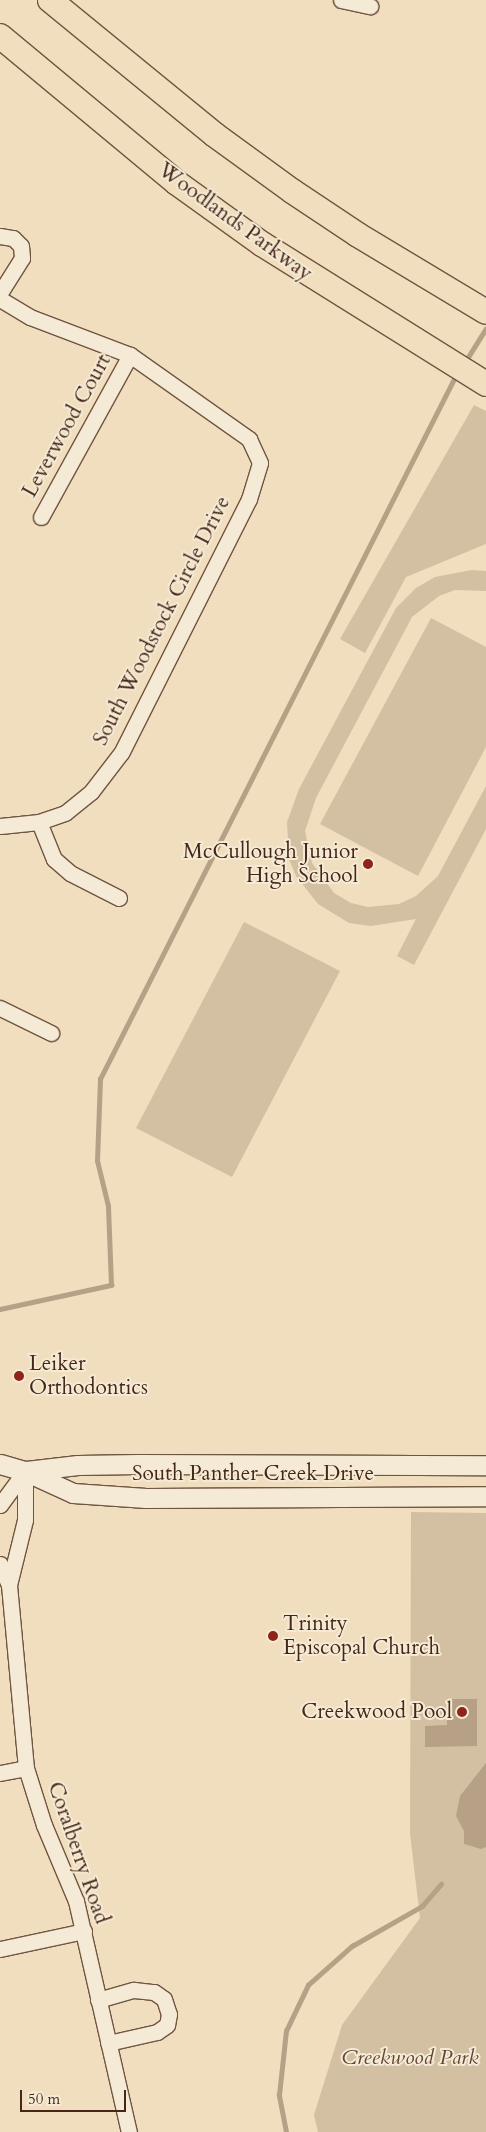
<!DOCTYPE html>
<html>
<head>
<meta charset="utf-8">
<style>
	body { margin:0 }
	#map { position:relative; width:486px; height:2132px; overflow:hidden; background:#f0debf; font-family:Cardo,serif }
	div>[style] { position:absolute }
	.green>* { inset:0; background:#d3bfa2 }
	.water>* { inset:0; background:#b6a086 }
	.stream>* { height:4.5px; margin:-2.25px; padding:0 2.25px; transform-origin:2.25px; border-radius:2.25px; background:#b6a086 }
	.roads { filter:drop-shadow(1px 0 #705541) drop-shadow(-1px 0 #705541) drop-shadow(0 1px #705541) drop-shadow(0 -1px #705541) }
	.minor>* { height:15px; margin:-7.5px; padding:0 7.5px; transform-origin:7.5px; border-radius:7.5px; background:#f5ead5 }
	.tertiary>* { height:19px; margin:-9.5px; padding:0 9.5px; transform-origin:9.5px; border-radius:9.5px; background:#f5ead5 }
	.primary>* { height:24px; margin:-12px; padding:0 12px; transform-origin:12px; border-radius:12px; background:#f0debf }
	.dots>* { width:14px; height:14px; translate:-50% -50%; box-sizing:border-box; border:2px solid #f5ead5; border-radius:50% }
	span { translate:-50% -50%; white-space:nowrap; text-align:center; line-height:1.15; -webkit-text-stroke:4px #f5ead5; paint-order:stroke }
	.street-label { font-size:21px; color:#462717 }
	.poi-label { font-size:21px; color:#462717 }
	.right { translate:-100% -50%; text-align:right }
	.left { translate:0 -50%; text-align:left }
	.park-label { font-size:21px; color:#624533; font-style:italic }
	.scale { position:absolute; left:20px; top:2090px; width:106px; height:22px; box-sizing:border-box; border:2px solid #462717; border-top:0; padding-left:6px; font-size:15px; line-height:18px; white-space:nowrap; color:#462717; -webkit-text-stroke:4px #f5ead5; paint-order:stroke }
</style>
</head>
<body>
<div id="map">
	<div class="green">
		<div style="clip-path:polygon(474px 405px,486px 411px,486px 544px,406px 577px,365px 653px,340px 639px)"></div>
		<div style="clip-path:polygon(472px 570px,486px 571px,486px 591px,455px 590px,439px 596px,412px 617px,316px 798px,305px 831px,312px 863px,334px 893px,351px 903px,368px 907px,399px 904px,416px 896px,438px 876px,486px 786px,486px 829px,414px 965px,397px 956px,416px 919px,371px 926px,349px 923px,318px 904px,296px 876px,289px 859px,287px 822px,299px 789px,396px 608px,416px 588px,435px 577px)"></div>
		<div style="clip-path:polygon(431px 618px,486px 647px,486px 747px,418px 876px,320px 824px)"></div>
		<div style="clip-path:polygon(244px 922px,340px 971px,232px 1177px,136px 1128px)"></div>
		<div style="clip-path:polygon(411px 1512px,486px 1513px,486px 2132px,318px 2132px,314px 2115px,342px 2025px,420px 1918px,410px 1833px)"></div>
	</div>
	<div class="water">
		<div style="clip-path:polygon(447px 1699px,477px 1699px,477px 1746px,425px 1747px,425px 1726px,447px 1725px)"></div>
		<div style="clip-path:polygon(486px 1763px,486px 1847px,481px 1849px,464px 1844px,464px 1831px,456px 1816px,460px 1796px)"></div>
	</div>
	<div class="stream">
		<div style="left:465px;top:362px;width:39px;rotate:-58deg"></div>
		<div style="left:0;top:1309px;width:114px;rotate:-12.2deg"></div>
		<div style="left:111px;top:1285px;width:79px;rotate:-92.2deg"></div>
		<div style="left:108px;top:1206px;width:46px;rotate:-103.7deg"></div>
		<div style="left:97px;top:1161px;width:82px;rotate:-87.9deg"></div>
		<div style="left:100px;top:1079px;width:789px;rotate:-63.18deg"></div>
		<div style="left:286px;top:2132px;width:38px;rotate:-101deg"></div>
		<div style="left:279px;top:2095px;width:64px;rotate:-83.8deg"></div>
		<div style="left:286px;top:2031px;width:51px;rotate:-64.4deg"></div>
		<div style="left:308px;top:1985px;width:59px;rotate:-41.6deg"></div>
		<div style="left:352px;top:1946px;width:81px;rotate:-29.7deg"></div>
		<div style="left:422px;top:1906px;width:29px;rotate:-49deg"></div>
	</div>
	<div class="roads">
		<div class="minor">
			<div style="left:341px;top:0;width:30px;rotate:12deg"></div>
			<div style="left:0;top:236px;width:13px;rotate:9deg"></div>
			<div style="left:13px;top:238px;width:11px;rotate:45deg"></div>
			<div style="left:21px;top:246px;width:12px;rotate:85deg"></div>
			<div style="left:22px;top:258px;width:41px;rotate:122.2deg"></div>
			<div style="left:0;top:299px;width:35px;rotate:31deg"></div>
			<div style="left:30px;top:317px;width:107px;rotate:20.8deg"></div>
			<div style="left:130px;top:355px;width:146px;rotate:35.2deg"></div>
			<div style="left:249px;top:439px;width:26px;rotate:65deg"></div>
			<div style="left:260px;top:463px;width:38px;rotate:107deg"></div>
			<div style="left:249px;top:499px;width:284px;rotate:116.7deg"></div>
			<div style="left:121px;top:753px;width:49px;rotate:127.6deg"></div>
			<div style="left:91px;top:792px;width:33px;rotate:141deg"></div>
			<div style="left:65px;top:813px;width:28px;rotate:161deg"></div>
			<div style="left:39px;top:822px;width:39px;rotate:174deg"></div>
			<div style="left:41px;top:517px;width:185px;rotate:-61.2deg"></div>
			<div style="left:39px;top:822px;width:40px;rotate:68deg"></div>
			<div style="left:54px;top:859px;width:21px;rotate:41deg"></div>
			<div style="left:70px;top:873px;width:55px;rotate:27deg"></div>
			<div style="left:0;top:1008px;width:57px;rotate:26.1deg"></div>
			<div style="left:0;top:1505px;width:42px;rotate:-53.7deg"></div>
			<div style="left:0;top:1564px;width:23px;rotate:67deg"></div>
			<div style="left:9px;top:1585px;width:184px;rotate:84.7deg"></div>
			<div style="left:26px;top:1768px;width:60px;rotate:72.5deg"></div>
			<div style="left:44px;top:1825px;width:82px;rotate:67.2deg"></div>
			<div style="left:76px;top:1901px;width:237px;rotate:77.1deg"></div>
			<div style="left:9px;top:1585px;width:67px;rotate:-76.2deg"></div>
			<div style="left:25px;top:1520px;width:49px;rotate:-90deg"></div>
			<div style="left:0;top:1773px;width:26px;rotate:-11deg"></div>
			<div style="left:0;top:1949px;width:86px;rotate:-12.1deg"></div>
			<div style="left:98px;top:2000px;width:37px;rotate:-16deg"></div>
			<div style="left:134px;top:1990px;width:20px;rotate:6deg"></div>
			<div style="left:154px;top:1992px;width:12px;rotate:35deg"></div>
			<div style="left:164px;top:1999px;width:16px;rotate:72deg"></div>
			<div style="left:169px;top:2014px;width:11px;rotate:100deg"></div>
			<div style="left:167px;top:2025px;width:12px;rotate:145deg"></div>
			<div style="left:157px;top:2032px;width:50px;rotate:167.3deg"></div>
		</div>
		<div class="tertiary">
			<div style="left:0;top:1464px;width:26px;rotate:16deg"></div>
			<div style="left:25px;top:1471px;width:53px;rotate:24.6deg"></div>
			<div style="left:73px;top:1493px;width:73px;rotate:3.9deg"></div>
			<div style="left:146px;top:1498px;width:340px;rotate:-0.3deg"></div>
			<div style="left:26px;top:1471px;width:52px;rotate:-6.6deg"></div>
			<div style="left:78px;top:1465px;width:60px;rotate:-1deg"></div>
			<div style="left:138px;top:1464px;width:348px;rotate:0.2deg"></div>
		</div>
		<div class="primary">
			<div style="left:50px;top:0;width:213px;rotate:39.3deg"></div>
			<div style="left:215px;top:135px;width:95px;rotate:36deg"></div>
			<div style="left:292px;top:191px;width:79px;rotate:33.7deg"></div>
			<div style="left:358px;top:235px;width:149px;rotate:31deg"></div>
			<div style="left:0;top:36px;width:230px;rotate:39.7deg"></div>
			<div style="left:177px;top:183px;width:105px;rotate:35.7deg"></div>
			<div style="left:262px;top:244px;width:264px;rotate:32deg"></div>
		</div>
	</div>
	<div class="dots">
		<div style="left:368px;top:864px;background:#8f2418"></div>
		<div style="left:19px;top:1376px;background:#8f2418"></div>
		<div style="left:273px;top:1636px;background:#8f2418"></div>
		<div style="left:462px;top:1712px;background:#8f2418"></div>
	</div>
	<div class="street-label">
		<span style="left:235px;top:222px;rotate:36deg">Woodlands Parkway</span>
		<span style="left:67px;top:426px;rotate:-61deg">Leverwood Court</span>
		<span style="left:162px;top:621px;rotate:-63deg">South Woodstock Circle Drive</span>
		<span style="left:253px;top:1474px">South Panther Creek Drive</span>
		<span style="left:78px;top:1853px;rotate:71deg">Coralberry Road</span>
	</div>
	<div class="poi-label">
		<span class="right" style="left:358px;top:864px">McCullough Junior<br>High School</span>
		<span class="left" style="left:29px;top:1376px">Leiker<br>Orthodontics</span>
		<span class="left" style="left:283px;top:1636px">Trinity<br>Episcopal Church</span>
		<span class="right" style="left:452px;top:1712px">Creekwood Pool</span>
	</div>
	<div class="park-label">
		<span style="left:410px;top:2058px">Creekwood Park</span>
	</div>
	<div class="scale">50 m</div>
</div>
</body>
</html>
